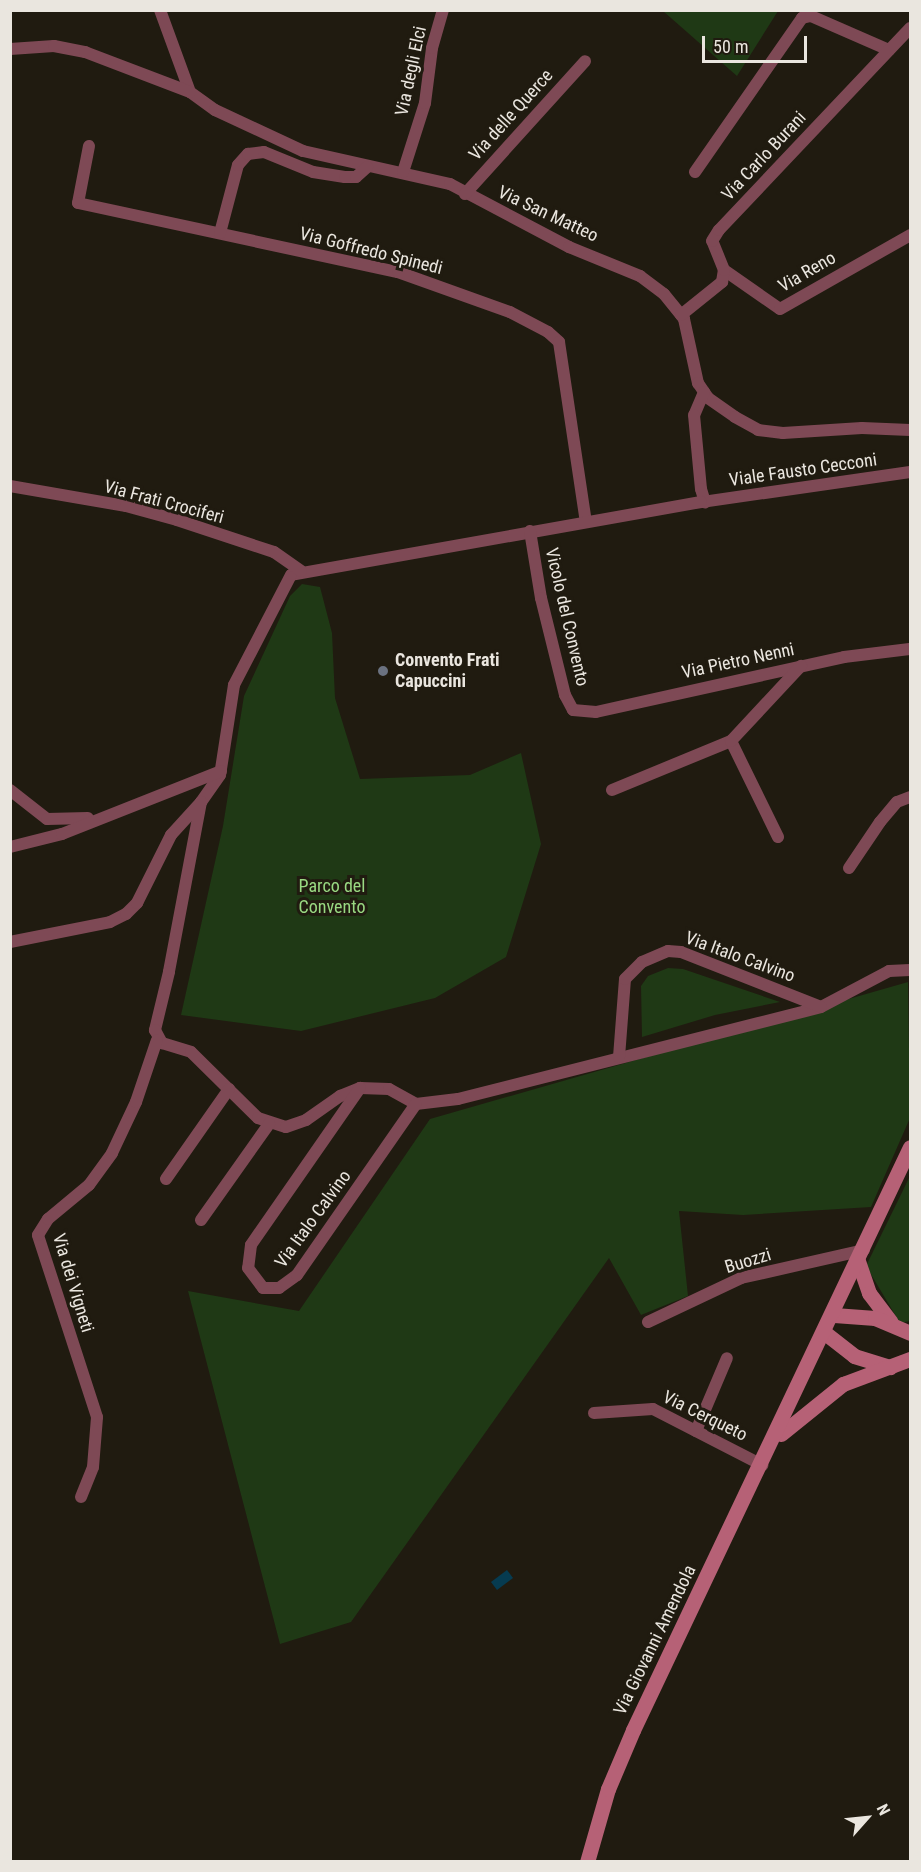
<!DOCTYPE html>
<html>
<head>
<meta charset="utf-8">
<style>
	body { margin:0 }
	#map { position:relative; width:921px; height:1872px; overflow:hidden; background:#201b10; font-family:"Roboto Condensed",sans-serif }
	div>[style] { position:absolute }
	.green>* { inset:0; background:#1f3915 }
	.water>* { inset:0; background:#063b50 }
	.minor>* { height:12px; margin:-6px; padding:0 6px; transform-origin:6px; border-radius:6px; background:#7e4955 }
	.secondary>* { height:15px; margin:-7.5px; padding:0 7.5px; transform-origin:7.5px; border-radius:7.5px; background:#b66176 }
	.dots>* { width:16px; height:16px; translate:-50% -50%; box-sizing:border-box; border:3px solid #201b10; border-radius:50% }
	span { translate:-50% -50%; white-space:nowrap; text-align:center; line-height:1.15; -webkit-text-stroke:6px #201b10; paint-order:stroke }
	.street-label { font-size:18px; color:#eae6df }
	.poi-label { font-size:18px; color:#eae6df; font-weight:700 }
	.left { translate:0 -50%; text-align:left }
	.park-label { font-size:18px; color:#99d982 }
	.frame { position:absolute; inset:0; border:12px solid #eae6df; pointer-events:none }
	.north { position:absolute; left:837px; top:1788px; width:60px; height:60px; -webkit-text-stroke:4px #201b10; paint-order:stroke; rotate:63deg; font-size:16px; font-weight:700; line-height:24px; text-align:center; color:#eae6df }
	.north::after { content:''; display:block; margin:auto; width:21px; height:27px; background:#eae6df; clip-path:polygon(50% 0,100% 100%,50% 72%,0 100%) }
	.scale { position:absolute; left:702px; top:36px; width:105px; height:27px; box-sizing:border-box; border:3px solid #eae6df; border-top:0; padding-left:8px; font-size:18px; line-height:21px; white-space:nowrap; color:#eae6df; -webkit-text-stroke:4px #201b10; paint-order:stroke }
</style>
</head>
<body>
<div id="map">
	<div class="green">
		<div style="clip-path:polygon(663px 11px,778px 11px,737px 76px)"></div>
		<div style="clip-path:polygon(302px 584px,320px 587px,332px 633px,335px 698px,360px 779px,470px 775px,521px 753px,541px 844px,506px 957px,435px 998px,301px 1031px,181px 1015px,223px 826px,244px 696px,290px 596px)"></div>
		<div style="clip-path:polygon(668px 968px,683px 969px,780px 1002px,715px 1015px,642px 1037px,641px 986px,648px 976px)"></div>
		<div style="clip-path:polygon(908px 982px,910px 1118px,871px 1207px,743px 1215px,679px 1211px,688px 1296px,641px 1315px,609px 1258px,351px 1622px,280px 1644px,188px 1291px,299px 1311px,430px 1119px)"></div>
		<div style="clip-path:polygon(910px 1176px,910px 1321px,900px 1323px,866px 1266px)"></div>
	</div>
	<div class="water">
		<div style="clip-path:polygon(507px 1570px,513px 1578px,497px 1590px,491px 1582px)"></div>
	</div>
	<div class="minor">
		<div style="left:160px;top:10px;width:87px;rotate:69.9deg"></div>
		<div style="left:190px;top:92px;width:31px;rotate:36deg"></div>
		<div style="left:215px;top:110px;width:97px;rotate:25deg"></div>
		<div style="left:303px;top:151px;width:151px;rotate:12.7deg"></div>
		<div style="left:450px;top:184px;width:135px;rotate:27.9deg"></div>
		<div style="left:569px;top:247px;width:77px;rotate:22.2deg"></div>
		<div style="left:640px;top:276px;width:30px;rotate:37deg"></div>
		<div style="left:664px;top:294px;width:32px;rotate:51deg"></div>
		<div style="left:684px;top:319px;width:66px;rotate:77.7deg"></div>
		<div style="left:698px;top:383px;width:18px;rotate:56deg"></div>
		<div style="left:708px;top:398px;width:33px;rotate:35deg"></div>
		<div style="left:735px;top:417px;width:26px;rotate:29deg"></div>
		<div style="left:758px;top:430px;width:25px;rotate:7deg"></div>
		<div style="left:783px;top:433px;width:79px;rotate:-3.6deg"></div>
		<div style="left:862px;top:428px;width:48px;rotate:2.4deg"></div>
		<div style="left:10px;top:49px;width:44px;rotate:-3.9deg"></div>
		<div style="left:54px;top:46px;width:32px;rotate:11deg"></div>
		<div style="left:85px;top:52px;width:112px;rotate:20.9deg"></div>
		<div style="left:89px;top:146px;width:58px;rotate:100.9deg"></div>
		<div style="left:78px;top:203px;width:327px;rotate:12.2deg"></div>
		<div style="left:398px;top:272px;width:119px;rotate:19.7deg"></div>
		<div style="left:510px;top:312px;width:43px;rotate:27.8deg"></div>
		<div style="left:548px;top:332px;width:15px;rotate:42deg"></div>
		<div style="left:559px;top:342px;width:182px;rotate:81.5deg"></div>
		<div style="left:403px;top:172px;width:72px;rotate:-72.3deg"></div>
		<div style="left:425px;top:103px;width:55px;rotate:-82.7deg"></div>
		<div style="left:432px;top:48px;width:40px;rotate:-74deg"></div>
		<div style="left:695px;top:172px;width:188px;rotate:-55.2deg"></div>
		<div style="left:802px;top:18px;width:9px;rotate:-13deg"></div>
		<div style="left:811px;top:16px;width:85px;rotate:23.6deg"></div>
		<div style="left:465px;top:194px;width:179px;rotate:-47.9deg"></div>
		<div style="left:220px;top:233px;width:70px;rotate:-75.2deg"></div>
		<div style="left:238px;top:165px;width:15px;rotate:-48deg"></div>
		<div style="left:248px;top:154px;width:16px;rotate:-7deg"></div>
		<div style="left:264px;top:152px;width:53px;rotate:22.2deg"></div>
		<div style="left:313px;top:172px;width:32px;rotate:9deg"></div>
		<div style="left:345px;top:177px;width:11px"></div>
		<div style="left:356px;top:177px;width:15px;rotate:-42deg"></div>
		<div style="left:724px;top:270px;width:68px;rotate:34.9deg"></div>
		<div style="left:780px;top:309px;width:150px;rotate:-29.6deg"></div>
		<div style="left:681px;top:315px;width:53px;rotate:-38.8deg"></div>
		<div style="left:722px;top:282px;width:12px;rotate:-81deg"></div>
		<div style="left:724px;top:270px;width:31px;rotate:-112deg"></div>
		<div style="left:712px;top:241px;width:13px;rotate:-58deg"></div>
		<div style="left:719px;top:230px;width:278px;rotate:-46.6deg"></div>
		<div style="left:704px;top:392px;width:25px;rotate:113deg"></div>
		<div style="left:694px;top:415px;width:74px;rotate:84.6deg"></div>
		<div style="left:701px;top:489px;width:14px;rotate:73deg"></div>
		<div style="left:910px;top:472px;width:211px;rotate:171.8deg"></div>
		<div style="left:701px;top:502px;width:416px;rotate:169.9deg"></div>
		<div style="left:291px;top:575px;width:124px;rotate:117.4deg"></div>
		<div style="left:234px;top:685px;width:91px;rotate:98.8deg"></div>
		<div style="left:220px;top:775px;width:33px;rotate:125deg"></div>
		<div style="left:201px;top:802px;width:173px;rotate:100.7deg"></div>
		<div style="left:169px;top:972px;width:60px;rotate:103.6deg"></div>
		<div style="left:155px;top:1030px;width:15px;rotate:62deg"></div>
		<div style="left:162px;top:1043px;width:30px;rotate:17deg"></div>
		<div style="left:191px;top:1052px;width:94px;rotate:44.6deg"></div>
		<div style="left:258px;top:1118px;width:29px;rotate:18deg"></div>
		<div style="left:286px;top:1127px;width:21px;rotate:-19deg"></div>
		<div style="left:306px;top:1120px;width:42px;rotate:-35.2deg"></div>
		<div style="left:340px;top:1096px;width:22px;rotate:-22deg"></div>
		<div style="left:360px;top:1088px;width:29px;rotate:2deg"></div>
		<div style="left:389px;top:1089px;width:31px;rotate:29deg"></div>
		<div style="left:416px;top:1104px;width:42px;rotate:-6.8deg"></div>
		<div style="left:458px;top:1099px;width:374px;rotate:-14.2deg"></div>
		<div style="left:821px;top:1007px;width:77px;rotate:-27.9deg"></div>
		<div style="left:889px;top:971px;width:21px;rotate:-3deg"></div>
		<div style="left:10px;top:486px;width:118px;rotate:9.8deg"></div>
		<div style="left:126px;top:506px;width:53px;rotate:15.4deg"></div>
		<div style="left:177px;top:520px;width:102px;rotate:18.3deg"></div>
		<div style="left:274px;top:552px;width:33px;rotate:35deg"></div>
		<div style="left:530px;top:531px;width:68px;rotate:80.7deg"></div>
		<div style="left:541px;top:598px;width:100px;rotate:76.1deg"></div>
		<div style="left:565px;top:695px;width:17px;rotate:62deg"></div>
		<div style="left:573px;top:710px;width:23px;rotate:5deg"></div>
		<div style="left:596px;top:712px;width:254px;rotate:-12.5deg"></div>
		<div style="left:844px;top:657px;width:66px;rotate:-6.9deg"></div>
		<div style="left:10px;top:790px;width:47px;rotate:38.1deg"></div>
		<div style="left:47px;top:819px;width:41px;rotate:-1.4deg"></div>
		<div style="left:612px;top:790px;width:129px;rotate:-22.4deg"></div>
		<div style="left:778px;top:837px;width:107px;rotate:-116.1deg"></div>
		<div style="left:731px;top:741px;width:103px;rotate:-47deg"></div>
		<div style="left:10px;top:847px;width:54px;rotate:-14deg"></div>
		<div style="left:62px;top:834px;width:171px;rotate:-21.6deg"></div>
		<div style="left:849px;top:868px;width:55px;rotate:-56deg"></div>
		<div style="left:880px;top:822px;width:26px;rotate:-50deg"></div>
		<div style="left:897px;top:802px;width:14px;rotate:-21deg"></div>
		<div style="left:10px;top:942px;width:102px;rotate:-11.3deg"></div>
		<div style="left:110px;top:922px;width:18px;rotate:-27deg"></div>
		<div style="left:126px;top:914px;width:16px;rotate:-45deg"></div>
		<div style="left:137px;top:903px;width:76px;rotate:-63.4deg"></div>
		<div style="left:171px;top:835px;width:45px;rotate:-47.7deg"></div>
		<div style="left:619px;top:1057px;width:78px;rotate:-85.6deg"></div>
		<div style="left:625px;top:979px;width:24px;rotate:-45deg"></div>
		<div style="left:642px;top:962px;width:28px;rotate:-23deg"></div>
		<div style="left:668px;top:951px;width:13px;rotate:4deg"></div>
		<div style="left:681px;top:952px;width:150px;rotate:21.4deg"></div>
		<div style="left:360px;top:1088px;width:191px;rotate:124.8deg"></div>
		<div style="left:251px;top:1245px;width:23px;rotate:97deg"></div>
		<div style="left:248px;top:1268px;width:25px;rotate:53deg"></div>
		<div style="left:263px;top:1288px;width:16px"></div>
		<div style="left:279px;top:1288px;width:22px;rotate:-36deg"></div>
		<div style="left:297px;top:1275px;width:208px;rotate:-55.2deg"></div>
		<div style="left:166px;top:1179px;width:110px;rotate:-55deg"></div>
		<div style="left:201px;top:1220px;width:118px;rotate:-54.7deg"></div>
		<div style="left:648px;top:1322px;width:103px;rotate:-25.3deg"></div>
		<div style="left:741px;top:1278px;width:126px;rotate:-12.8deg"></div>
		<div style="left:594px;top:1413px;width:59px;rotate:-3.9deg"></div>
		<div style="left:653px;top:1409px;width:123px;rotate:27.2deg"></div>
		<div style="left:696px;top:1431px;width:79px;rotate:-67deg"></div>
		<div style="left:81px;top:1497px;width:32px;rotate:-68deg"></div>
		<div style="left:93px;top:1467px;width:50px;rotate:-85.4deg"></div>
		<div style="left:97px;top:1417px;width:191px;rotate:-108deg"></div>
		<div style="left:38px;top:1235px;width:19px;rotate:-58deg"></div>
		<div style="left:48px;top:1219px;width:53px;rotate:-39.7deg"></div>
		<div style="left:89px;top:1185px;width:39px;rotate:-54deg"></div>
		<div style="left:112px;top:1153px;width:56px;rotate:-64.8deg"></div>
		<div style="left:136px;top:1102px;width:65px;rotate:-71.3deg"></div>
	</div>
	<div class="secondary">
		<div style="left:858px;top:1261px;width:34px;rotate:71deg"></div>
		<div style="left:869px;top:1293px;width:36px;rotate:53deg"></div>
		<div style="left:834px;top:1315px;width:41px;rotate:4.2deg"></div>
		<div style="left:875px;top:1318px;width:38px;rotate:23deg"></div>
		<div style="left:825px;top:1333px;width:37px;rotate:38deg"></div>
		<div style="left:854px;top:1356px;width:38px;rotate:17deg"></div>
		<div style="left:781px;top:1434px;width:80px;rotate:-38.9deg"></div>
		<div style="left:843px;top:1384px;width:72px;rotate:-20.5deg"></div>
		<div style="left:587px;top:1862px;width:76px;rotate:-74deg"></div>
		<div style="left:608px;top:1789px;width:64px;rotate:-67deg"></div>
		<div style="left:633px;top:1730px;width:645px;rotate:-64.59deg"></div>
	</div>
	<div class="dots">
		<div style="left:383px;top:671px;background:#6b7280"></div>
	</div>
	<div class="street-label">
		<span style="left:411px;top:71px;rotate:-78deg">Via degli Elci</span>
		<span style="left:511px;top:115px;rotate:-48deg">Via delle Querce</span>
		<span style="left:764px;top:156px;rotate:-47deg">Via Carlo Burani</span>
		<span style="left:548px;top:214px;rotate:25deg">Via San Matteo</span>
		<span style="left:371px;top:251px;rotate:14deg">Via Goffredo Spinedi</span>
		<span style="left:807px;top:272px;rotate:-30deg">Via Reno</span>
		<span style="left:803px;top:470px;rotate:-8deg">Viale Fausto Cecconi</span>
		<span style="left:164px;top:502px;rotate:15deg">Via Frati Crociferi</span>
		<span style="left:567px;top:617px;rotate:77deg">Vicolo del Convento</span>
		<span style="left:738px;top:661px;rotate:-12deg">Via Pietro Nenni</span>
		<span style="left:740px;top:957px;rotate:20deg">Via Italo Calvino</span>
		<span style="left:313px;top:1219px;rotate:-54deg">Via Italo Calvino</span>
		<span style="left:748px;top:1261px;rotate:-17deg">Buozzi</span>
		<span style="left:73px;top:1283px;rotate:73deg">Via dei Vigneti</span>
		<span style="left:705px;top:1416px;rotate:26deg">Via Cerqueto</span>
		<span style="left:655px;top:1640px;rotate:-64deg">Via Giovanni Amendola</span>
	</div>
	<div class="poi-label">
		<span class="left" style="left:395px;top:671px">Convento Frati<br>Capuccini</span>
	</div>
	<div class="park-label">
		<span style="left:332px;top:897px">Parco del<br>Convento</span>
	</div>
	<div class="frame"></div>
	<div class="north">N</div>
	<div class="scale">50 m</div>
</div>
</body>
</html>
